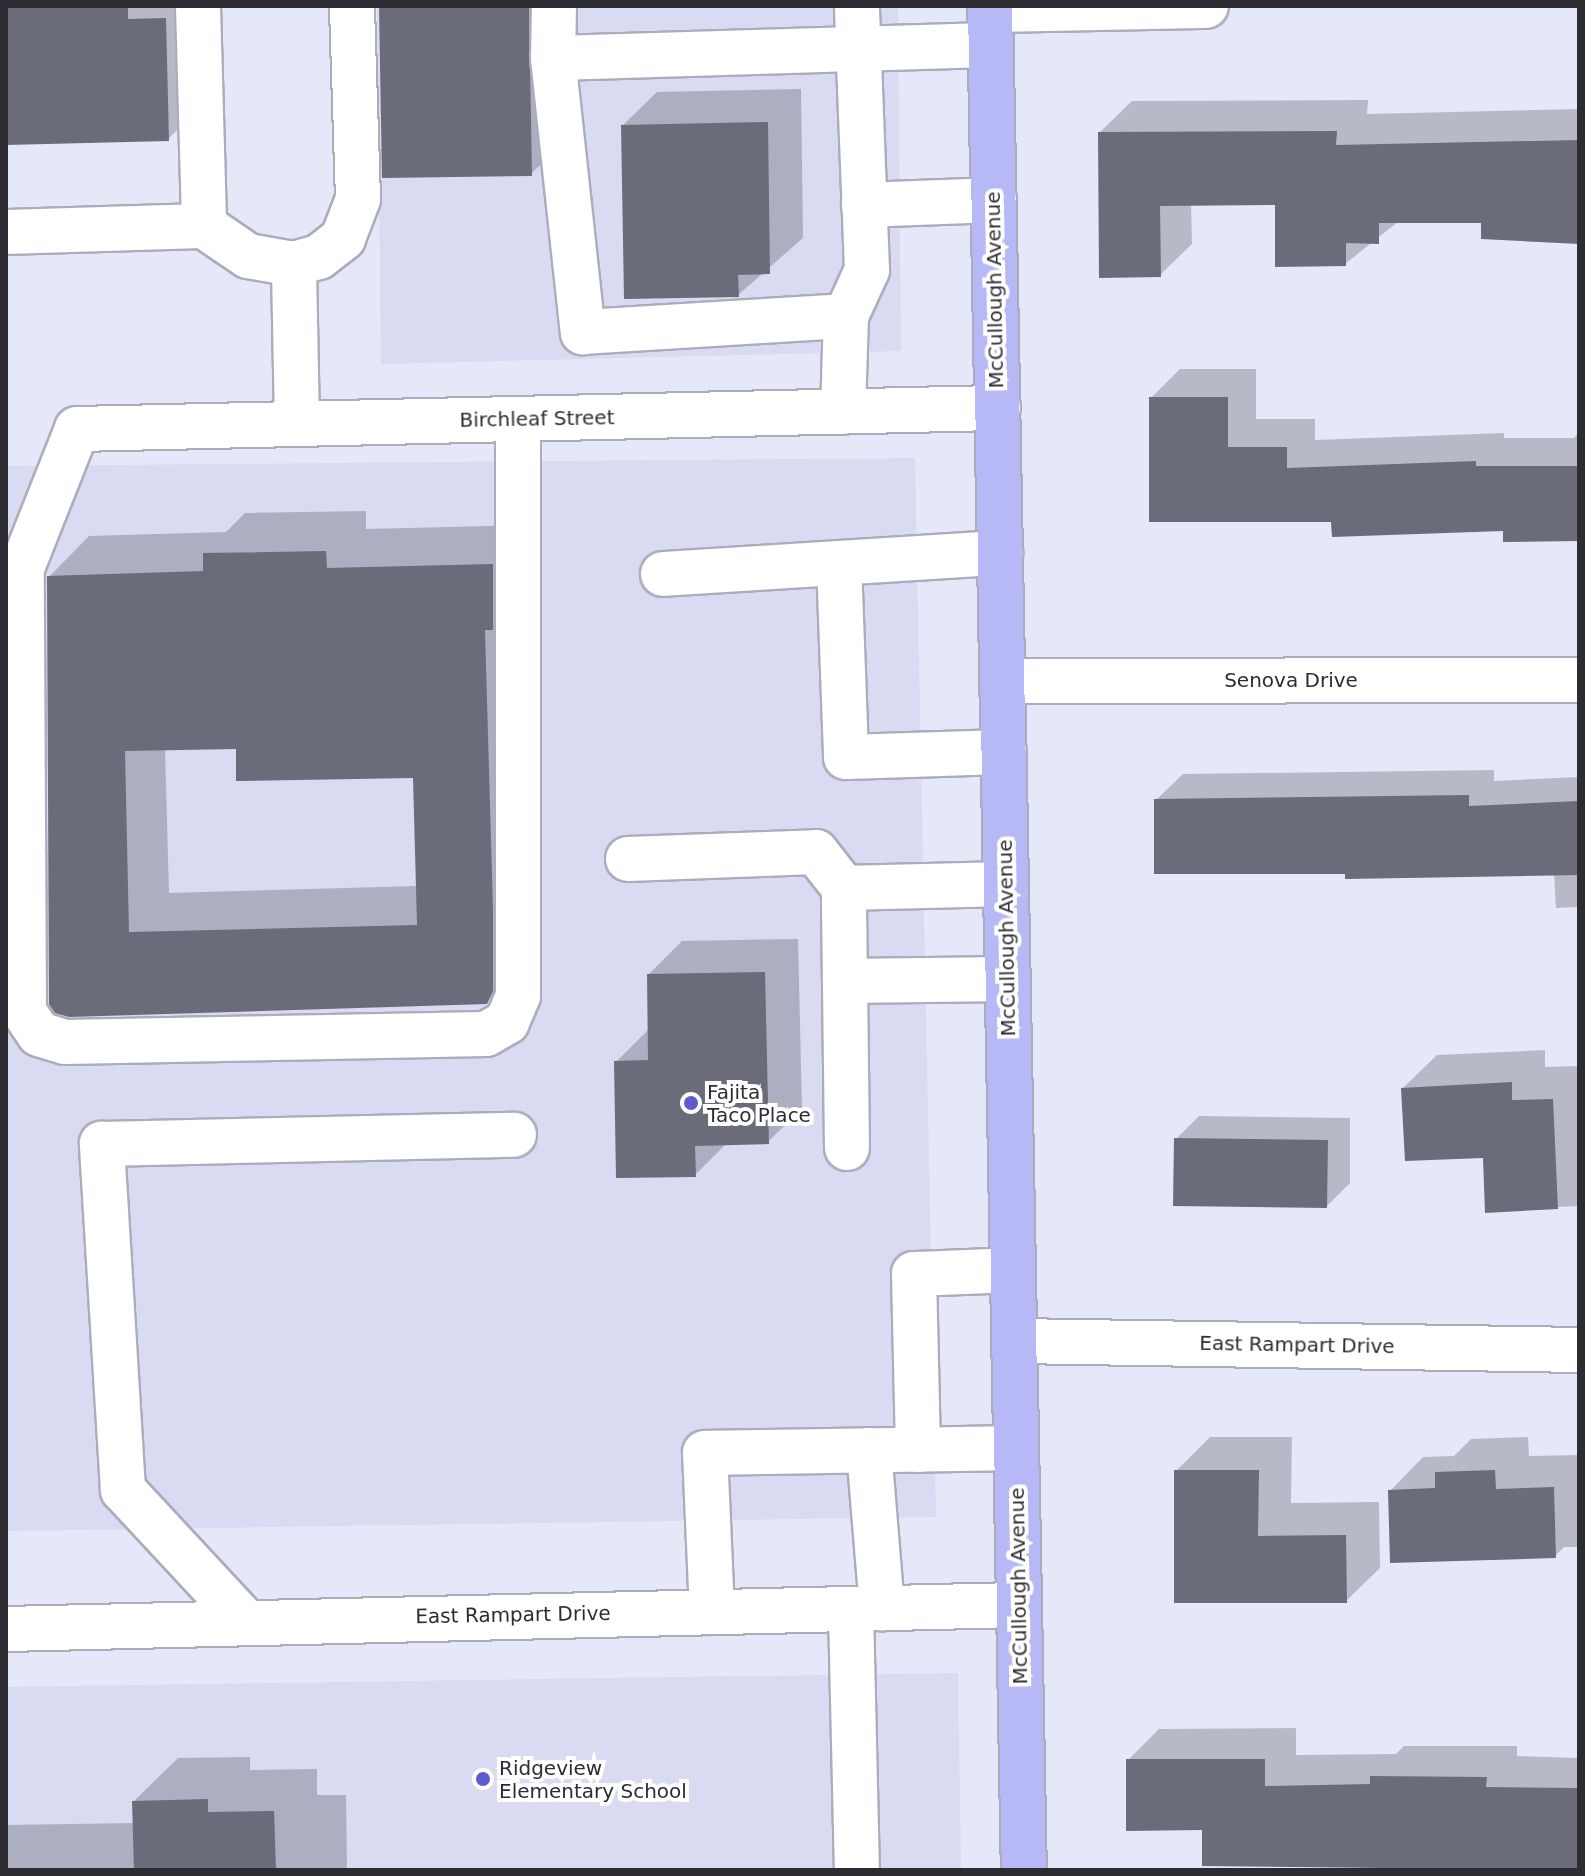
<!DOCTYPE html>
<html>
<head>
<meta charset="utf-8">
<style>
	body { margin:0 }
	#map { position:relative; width:1585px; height:1876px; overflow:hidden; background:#e5e8f8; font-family:"DejaVu Sans",sans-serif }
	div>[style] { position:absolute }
	.built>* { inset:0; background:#d8dbf2 }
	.shadow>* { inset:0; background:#0003 }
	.building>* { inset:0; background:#6a6c79 }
	.roads { filter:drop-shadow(2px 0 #abadbc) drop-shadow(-2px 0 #abadbc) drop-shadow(0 2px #abadbc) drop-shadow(0 -2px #abadbc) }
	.minor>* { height:44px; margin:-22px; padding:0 22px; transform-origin:22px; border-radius:22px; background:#fff }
	.major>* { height:44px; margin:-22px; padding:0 22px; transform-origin:22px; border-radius:22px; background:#b6b9f5 }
	.dots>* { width:22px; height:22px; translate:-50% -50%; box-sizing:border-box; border:4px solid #fff; border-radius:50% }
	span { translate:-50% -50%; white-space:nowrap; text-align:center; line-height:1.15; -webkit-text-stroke:8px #fff; paint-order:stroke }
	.street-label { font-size:20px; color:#2c2c32 }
	.poi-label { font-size:20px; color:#2c2c32 }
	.left { translate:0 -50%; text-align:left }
	.frame { position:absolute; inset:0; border:8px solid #2c2c32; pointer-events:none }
</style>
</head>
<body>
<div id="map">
	<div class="built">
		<div style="clip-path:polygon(377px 6px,898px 6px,901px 351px,381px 364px)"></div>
		<div style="clip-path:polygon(915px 458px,936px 1517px,6px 1531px,6px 466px)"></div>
		<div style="clip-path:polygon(958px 1673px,961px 1870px,6px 1870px,6px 1687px)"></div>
	</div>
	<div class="shadow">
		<div style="clip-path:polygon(6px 6px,209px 6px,212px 96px,168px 139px,6px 143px)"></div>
		<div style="clip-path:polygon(381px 6px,572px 6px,574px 131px,531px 174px)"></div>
		<div style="clip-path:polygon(801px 89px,803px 238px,738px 295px,623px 125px,657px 92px)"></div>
		<div style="clip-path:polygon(1368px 100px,1367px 114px,1579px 109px,1579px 241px,1483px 221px,1399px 221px,1345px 264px,1277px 203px,1191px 203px,1192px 244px,1160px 275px,1100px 132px,1132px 101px)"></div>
		<div style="clip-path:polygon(1180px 369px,1256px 369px,1256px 419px,1315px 419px,1315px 440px,1504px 433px,1504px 438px,1574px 438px,1579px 432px,1579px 539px,1505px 528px,1333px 520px,1151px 398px)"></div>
		<div style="clip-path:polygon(evenodd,366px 511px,366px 529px,532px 525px,527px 962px,486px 1002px,69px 1015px,49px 577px,89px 536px,226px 532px,245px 513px,366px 511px,238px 747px,415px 776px,418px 886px,169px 893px,165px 748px,238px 747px)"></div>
		<div style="clip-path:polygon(1494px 770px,1494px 781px,1579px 777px,1579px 907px,1556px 908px,1554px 874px,1156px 800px,1183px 774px)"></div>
		<div style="clip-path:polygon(798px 939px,802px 1108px,768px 1142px,727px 1143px,695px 1175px,616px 1062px,650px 1028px,649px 974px,682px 941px)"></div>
		<div style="clip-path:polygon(1545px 1050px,1545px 1067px,1579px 1066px,1579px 1206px,1487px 1210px,1484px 1156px,1403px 1088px,1437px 1055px)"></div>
		<div style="clip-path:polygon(1199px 1116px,1350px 1118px,1350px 1183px,1327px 1206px,1176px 1139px)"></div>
		<div style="clip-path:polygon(1210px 1437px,1292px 1437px,1291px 1503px,1379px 1502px,1380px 1568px,1346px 1601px,1176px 1601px,1176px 1471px)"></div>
		<div style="clip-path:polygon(1528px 1437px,1529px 1456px,1579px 1455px,1579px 1547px,1564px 1547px,1555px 1556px,1390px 1491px,1423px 1457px,1454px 1456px,1471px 1439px)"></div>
		<div style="clip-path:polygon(1296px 1728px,1296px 1755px,1396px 1754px,1404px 1746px,1517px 1746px,1517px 1756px,1579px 1758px,1579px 1868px,1371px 1870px,1371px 1864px,1204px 1828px,1128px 1760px,1159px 1729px)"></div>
		<div style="clip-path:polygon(250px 1757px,250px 1770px,317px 1769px,317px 1795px,346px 1795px,347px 1870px,6px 1870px,6px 1825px,135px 1823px,134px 1801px,178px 1758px)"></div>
	</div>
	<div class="building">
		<div style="clip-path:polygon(6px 6px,128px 6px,128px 19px,166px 18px,169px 141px,6px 145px)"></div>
		<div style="clip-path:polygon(379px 6px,529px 6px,532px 176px,382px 178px)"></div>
		<div style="clip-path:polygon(768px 122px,770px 274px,738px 275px,739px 297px,624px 299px,621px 125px)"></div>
		<div style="clip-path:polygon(1337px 131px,1336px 145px,1579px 140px,1579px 244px,1481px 239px,1481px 223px,1379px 223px,1379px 244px,1346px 243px,1346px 266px,1275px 267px,1275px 205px,1160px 206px,1161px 277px,1099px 278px,1098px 132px)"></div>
		<div style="clip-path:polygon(1149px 397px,1228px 397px,1228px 447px,1287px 447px,1287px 468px,1476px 461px,1476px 466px,1579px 466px,1579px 541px,1503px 542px,1503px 531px,1332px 537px,1331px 522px,1149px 522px)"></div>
		<div style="clip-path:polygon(evenodd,326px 551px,327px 568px,493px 564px,493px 630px,485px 630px,493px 909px,493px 991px,487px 1004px,69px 1017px,55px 1013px,49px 1004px,47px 576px,203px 571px,203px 553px,326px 551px,236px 749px,236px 781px,413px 778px,417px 925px,129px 932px,125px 751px,236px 749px)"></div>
		<div style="clip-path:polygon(1469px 795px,1469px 806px,1579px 801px,1579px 875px,1345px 879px,1345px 874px,1154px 874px,1154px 799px)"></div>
		<div style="clip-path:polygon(765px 972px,769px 1144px,695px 1146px,696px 1177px,616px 1178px,614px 1061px,648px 1060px,647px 974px)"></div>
		<div style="clip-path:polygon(1512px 1082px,1512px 1100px,1553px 1099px,1558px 1209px,1485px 1213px,1483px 1158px,1405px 1161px,1401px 1088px)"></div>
		<div style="clip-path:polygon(1174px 1138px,1328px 1140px,1327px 1208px,1173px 1206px)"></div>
		<div style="clip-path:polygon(1174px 1470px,1259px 1470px,1258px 1536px,1346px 1535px,1347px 1603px,1174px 1603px)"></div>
		<div style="clip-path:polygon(1495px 1470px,1496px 1489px,1554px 1487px,1556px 1558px,1390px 1563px,1388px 1490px,1435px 1488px,1435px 1472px)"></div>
		<div style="clip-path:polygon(1126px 1759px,1265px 1759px,1265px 1786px,1370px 1784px,1370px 1776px,1487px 1777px,1486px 1787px,1579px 1788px,1579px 1870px,1202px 1866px,1202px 1830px,1126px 1831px)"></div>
		<div style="clip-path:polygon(208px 1799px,208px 1812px,274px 1811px,276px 1870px,134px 1870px,132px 1801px)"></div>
	</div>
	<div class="roads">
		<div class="minor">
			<div style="left:198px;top:6px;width:220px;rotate:88.4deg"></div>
			<div style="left:204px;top:226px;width:53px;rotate:34.3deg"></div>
			<div style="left:248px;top:256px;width:47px;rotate:9.9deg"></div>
			<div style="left:554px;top:6px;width:52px;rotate:91.1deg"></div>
			<div style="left:553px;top:58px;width:276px;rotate:83.8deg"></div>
			<div style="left:583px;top:332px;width:263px;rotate:-3.5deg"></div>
			<div style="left:846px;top:316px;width:96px;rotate:91.8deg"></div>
			<div style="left:991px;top:10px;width:215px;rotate:-1.1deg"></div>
			<div style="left:553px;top:58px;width:438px;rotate:-1.7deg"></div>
			<div style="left:864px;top:205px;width:130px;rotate:-2.2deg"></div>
			<div style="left:9px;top:232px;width:195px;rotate:-1.8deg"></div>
			<div style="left:846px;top:316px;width:51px;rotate:-65.5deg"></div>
			<div style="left:867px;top:270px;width:264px;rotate:-92.2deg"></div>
			<div style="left:518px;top:419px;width:577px;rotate:90deg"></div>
			<div style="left:518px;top:996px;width:28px;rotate:113deg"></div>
			<div style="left:507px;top:1022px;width:24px;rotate:150deg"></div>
			<div style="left:486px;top:1034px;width:421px;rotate:178.9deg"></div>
			<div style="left:65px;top:1042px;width:27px;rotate:-163deg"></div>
			<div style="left:39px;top:1034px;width:27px;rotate:-124deg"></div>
			<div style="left:24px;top:1012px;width:444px;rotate:-90.3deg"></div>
			<div style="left:22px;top:568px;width:149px;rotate:-68.4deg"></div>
			<div style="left:77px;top:429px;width:921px;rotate:-1.31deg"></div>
			<div style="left:297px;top:424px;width:160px;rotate:-91.1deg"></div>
			<div style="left:294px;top:264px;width:26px;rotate:-16deg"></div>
			<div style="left:319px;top:257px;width:31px;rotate:-38deg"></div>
			<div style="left:343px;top:238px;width:42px;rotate:-69deg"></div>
			<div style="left:358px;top:199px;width:193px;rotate:-91.8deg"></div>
			<div style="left:839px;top:563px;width:194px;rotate:87.9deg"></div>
			<div style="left:846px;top:757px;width:158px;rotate:-1.8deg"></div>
			<div style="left:663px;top:574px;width:338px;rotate:-3.6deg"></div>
			<div style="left:1002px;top:681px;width:577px;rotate:-0.1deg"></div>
			<div style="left:628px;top:859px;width:188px;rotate:-2.1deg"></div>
			<div style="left:816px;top:852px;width:46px;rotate:52.1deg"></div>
			<div style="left:845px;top:981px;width:163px;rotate:-0.7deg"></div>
			<div style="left:847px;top:1148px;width:260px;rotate:-90.7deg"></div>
			<div style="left:844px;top:888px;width:162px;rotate:-1.4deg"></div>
			<div style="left:1015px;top:1341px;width:564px;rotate:0.91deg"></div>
			<div style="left:869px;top:1450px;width:159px;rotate:85.3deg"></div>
			<div style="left:918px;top:1450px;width:176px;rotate:-91.3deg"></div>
			<div style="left:914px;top:1274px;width:99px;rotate:-2.3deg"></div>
			<div style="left:851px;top:1610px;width:260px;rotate:88.7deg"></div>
			<div style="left:712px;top:1612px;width:159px;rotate:-92.5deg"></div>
			<div style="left:705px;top:1453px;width:311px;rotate:-0.9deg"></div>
			<div style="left:244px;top:1620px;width:178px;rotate:-132.9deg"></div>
			<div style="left:123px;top:1490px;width:347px;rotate:-93.5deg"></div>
			<div style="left:102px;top:1144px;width:412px;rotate:-1.3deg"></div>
			<div style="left:6px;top:1629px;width:1013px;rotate:-1.36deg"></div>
		</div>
		<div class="major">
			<div style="left:990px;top:6px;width:1864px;rotate:88.96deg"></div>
		</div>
	</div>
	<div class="dots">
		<div style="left:691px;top:1103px;background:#5d59d1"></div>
		<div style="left:483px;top:1779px;background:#5d59d1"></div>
	</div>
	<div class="street-label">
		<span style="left:995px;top:290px;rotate:-91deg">McCullough Avenue</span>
		<span style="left:537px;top:419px;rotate:-1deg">Birchleaf Street</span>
		<span style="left:1291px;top:680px">Senova Drive</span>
		<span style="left:1007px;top:938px;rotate:-91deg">McCullough Avenue</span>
		<span style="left:1297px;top:1345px;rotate:1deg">East Rampart Drive</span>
		<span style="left:1019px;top:1586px;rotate:-91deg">McCullough Avenue</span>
		<span style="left:513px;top:1615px;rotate:-1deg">East Rampart Drive</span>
	</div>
	<div class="poi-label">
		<span class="left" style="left:707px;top:1104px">Fajita<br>Taco Place</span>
		<span class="left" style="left:499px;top:1780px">Ridgeview<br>Elementary School</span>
	</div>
	<div class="frame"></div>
</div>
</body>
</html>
